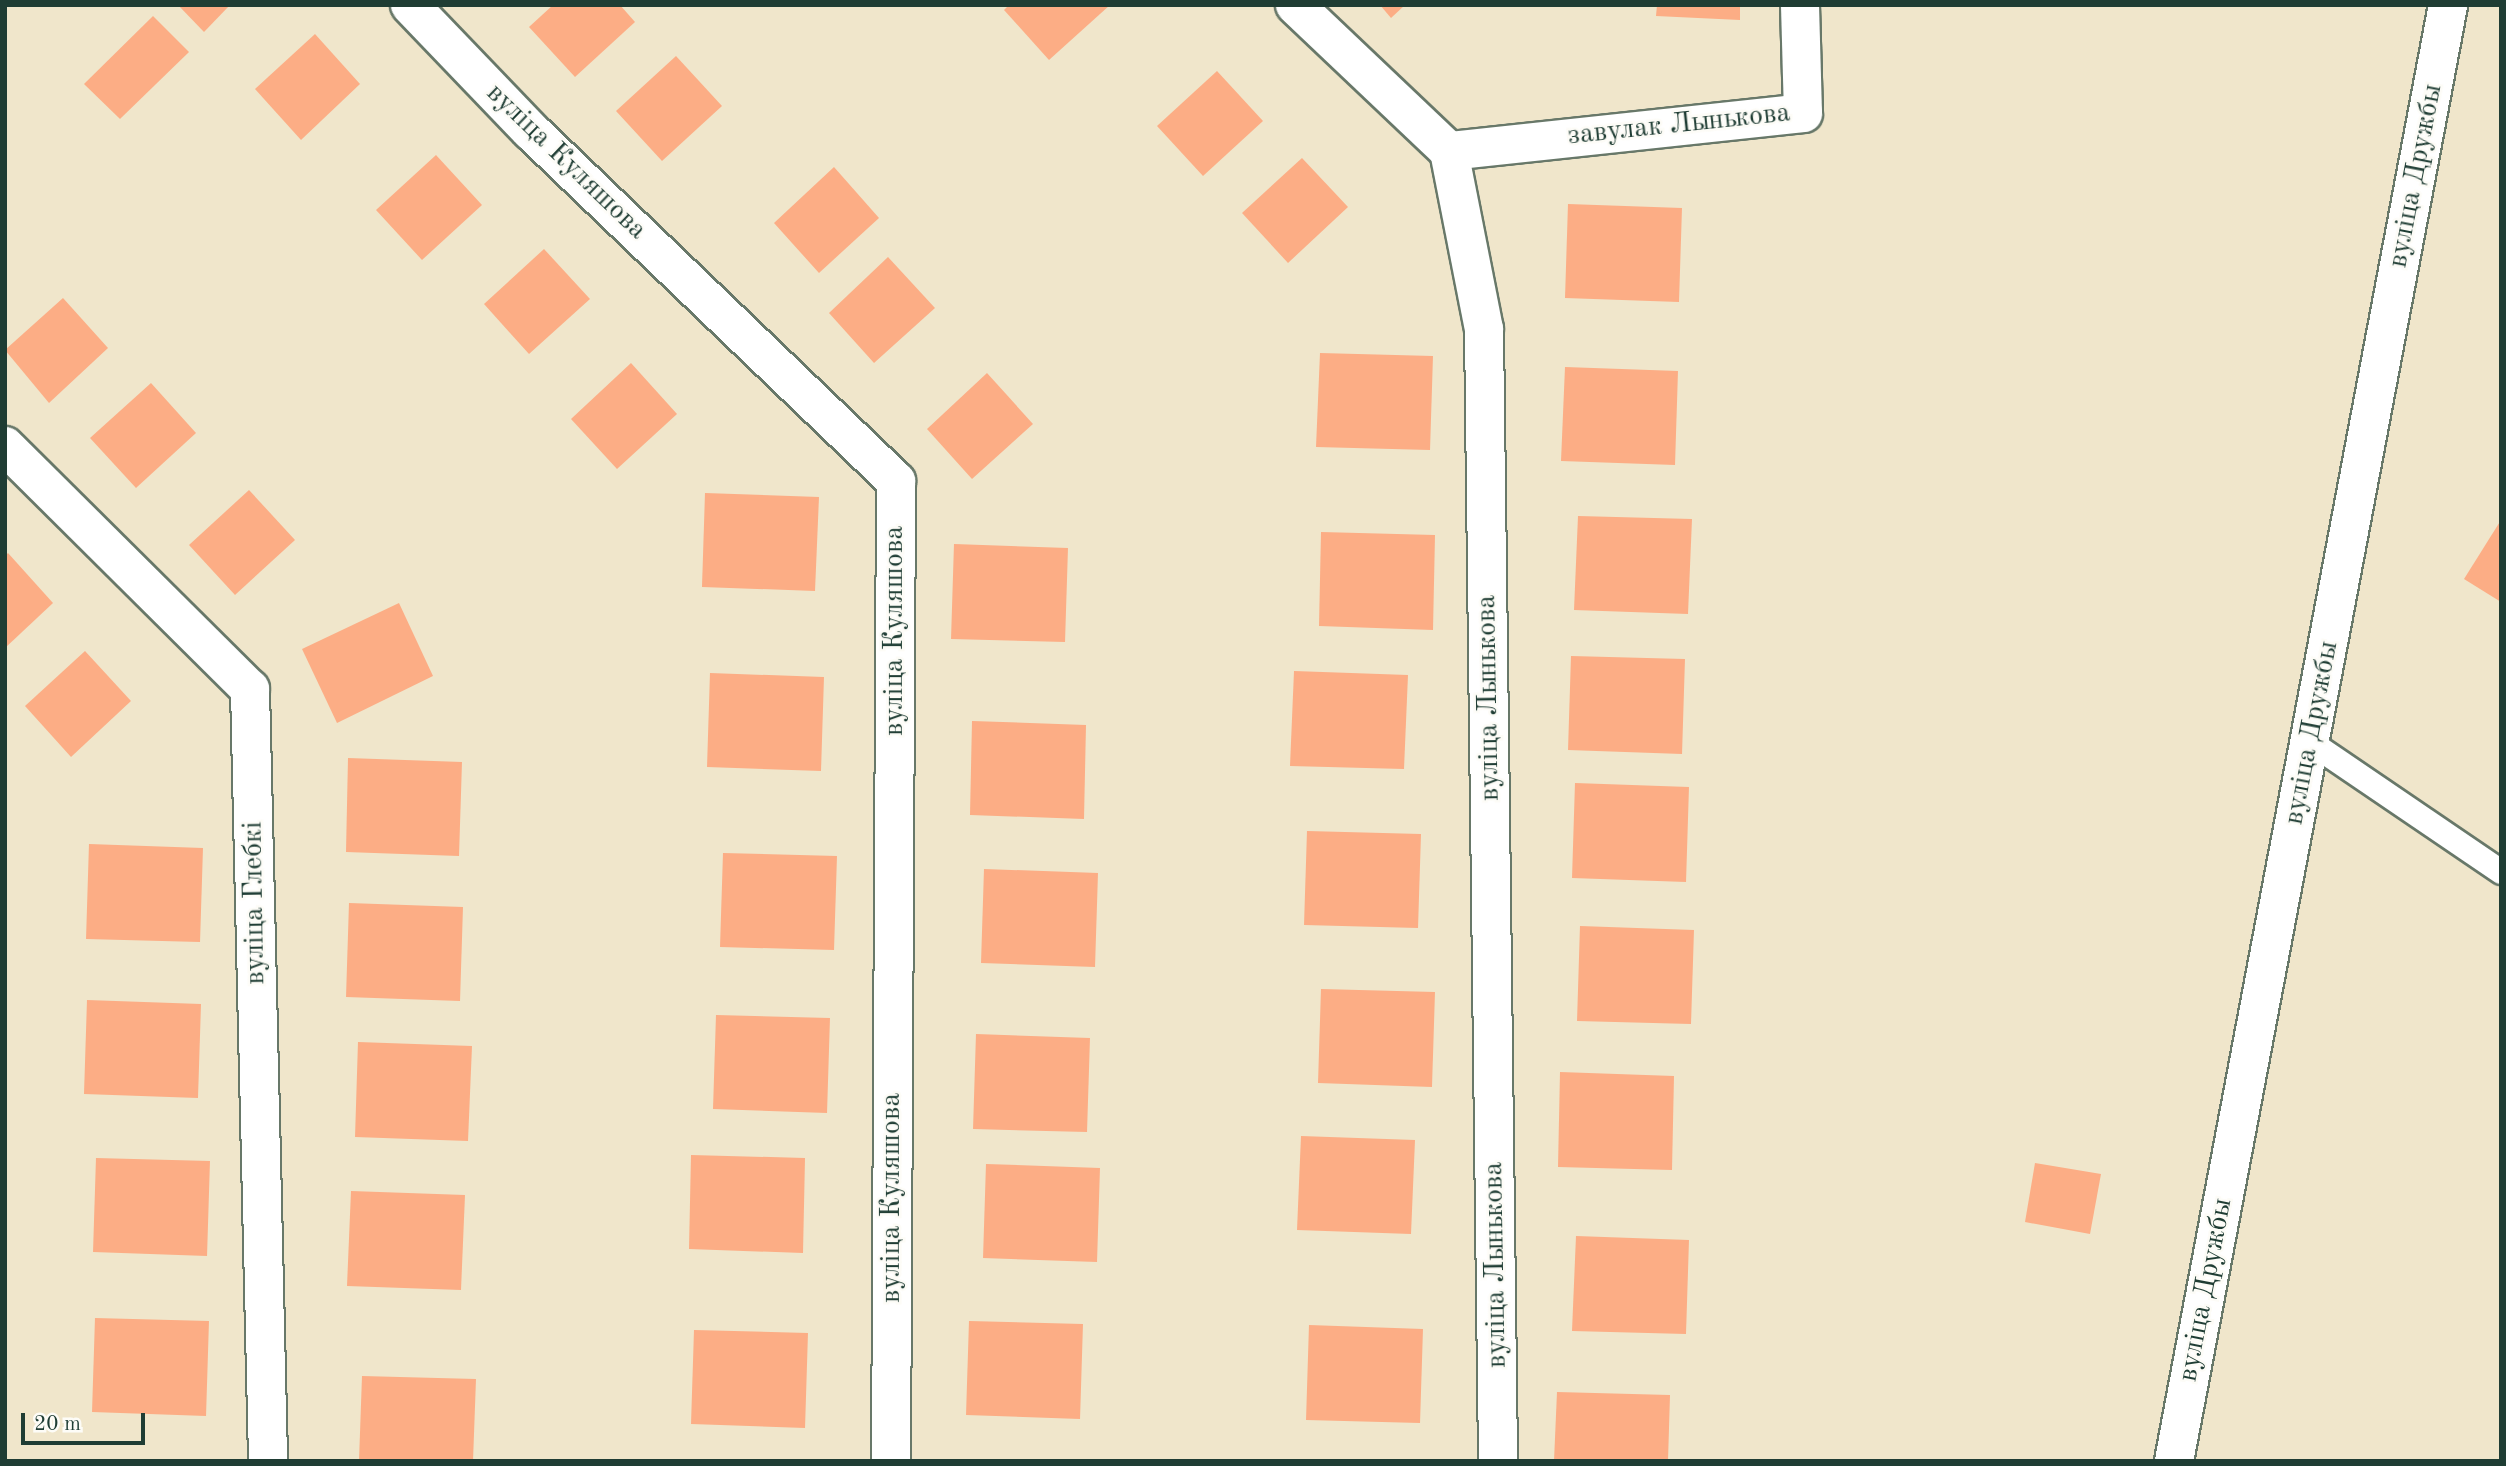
<!DOCTYPE html>
<html>
<head>
<meta charset="utf-8">
<style>
	body { margin:0 }
	#map { position:relative; width:2506px; height:1466px; overflow:hidden; background:#f0e6cb; font-family:"Old Standard TT",serif }
	div>[style] { position:absolute }
	.building>* { inset:0; background:#fcad85 }
	.roads { filter:drop-shadow(2px 0 #687869) drop-shadow(-2px 0 #687869) drop-shadow(0 2px #687869) drop-shadow(0 -2px #687869) }
	.service>* { height:24px; margin:-12px; padding:0 12px; transform-origin:12px; border-radius:12px; background:#fff }
	.minor>* { height:38px; margin:-19px; padding:0 19px; transform-origin:19px; border-radius:19px; background:#fff }
	span { translate:-50% -50%; white-space:nowrap; text-align:center; line-height:1.15; -webkit-text-stroke:5px #fdfcf7; paint-order:stroke }
	.street-label { font-size:28px; color:#1f3d34 }
	.frame { position:absolute; inset:0; border:7px solid #1f3d34; pointer-events:none }
	.scale { position:absolute; left:21px; top:1413px; width:124px; height:32px; box-sizing:border-box; border:4px solid #1f3d34; border-top:0; padding-left:9px; font-size:21px; line-height:24px; white-space:nowrap; color:#1f3d34; -webkit-text-stroke:5px #fdfcf7; paint-order:stroke }
</style>
</head>
<body>
<div id="map">
	<div class="building">
		<div style="clip-path:polygon(178px 5px,230px 5px,204px 32px)"></div>
		<div style="clip-path:polygon(553px 5px,620px 5px,635px 22px,575px 77px,529px 27px)"></div>
		<div style="clip-path:polygon(1009px 5px,1110px 5px,1049px 60px,1004px 10px)"></div>
		<div style="clip-path:polygon(1380px 5px,1405px 5px,1391px 18px)"></div>
		<div style="clip-path:polygon(1657px 5px,1740px 5px,1740px 20px,1656px 16px)"></div>
		<div style="clip-path:polygon(153px 16px,189px 52px,120px 119px,84px 84px)"></div>
		<div style="clip-path:polygon(315px 34px,360px 84px,301px 140px,255px 89px)"></div>
		<div style="clip-path:polygon(676px 56px,722px 106px,662px 161px,616px 111px)"></div>
		<div style="clip-path:polygon(1217px 71px,1263px 121px,1203px 176px,1157px 126px)"></div>
		<div style="clip-path:polygon(436px 155px,482px 205px,422px 260px,376px 210px)"></div>
		<div style="clip-path:polygon(1302px 158px,1348px 207px,1288px 263px,1242px 213px)"></div>
		<div style="clip-path:polygon(834px 167px,879px 218px,819px 273px,774px 223px)"></div>
		<div style="clip-path:polygon(1568px 204px,1682px 208px,1679px 302px,1565px 298px)"></div>
		<div style="clip-path:polygon(544px 249px,590px 299px,529px 354px,484px 304px)"></div>
		<div style="clip-path:polygon(888px 257px,935px 308px,874px 363px,829px 313px)"></div>
		<div style="clip-path:polygon(63px 298px,108px 348px,49px 403px,5px 350px)"></div>
		<div style="clip-path:polygon(1320px 353px,1433px 356px,1430px 450px,1316px 447px)"></div>
		<div style="clip-path:polygon(631px 363px,677px 414px,617px 469px,571px 419px)"></div>
		<div style="clip-path:polygon(1565px 367px,1678px 371px,1675px 465px,1561px 461px)"></div>
		<div style="clip-path:polygon(987px 373px,1033px 424px,972px 479px,927px 429px)"></div>
		<div style="clip-path:polygon(151px 383px,196px 433px,136px 488px,90px 438px)"></div>
		<div style="clip-path:polygon(249px 490px,295px 540px,235px 595px,189px 545px)"></div>
		<div style="clip-path:polygon(705px 493px,819px 497px,815px 591px,702px 587px)"></div>
		<div style="clip-path:polygon(1578px 516px,1692px 519px,1688px 614px,1574px 610px)"></div>
		<div style="clip-path:polygon(2501px 520px,2501px 602px,2464px 579px)"></div>
		<div style="clip-path:polygon(1321px 532px,1435px 535px,1433px 630px,1319px 626px)"></div>
		<div style="clip-path:polygon(954px 544px,1068px 548px,1065px 642px,951px 639px)"></div>
		<div style="clip-path:polygon(8px 553px,53px 603px,5px 648px,5px 556px)"></div>
		<div style="clip-path:polygon(399px 603px,433px 676px,337px 723px,302px 649px)"></div>
		<div style="clip-path:polygon(85px 651px,131px 701px,71px 757px,25px 706px)"></div>
		<div style="clip-path:polygon(1571px 656px,1685px 659px,1682px 754px,1568px 750px)"></div>
		<div style="clip-path:polygon(1294px 671px,1408px 675px,1404px 769px,1290px 766px)"></div>
		<div style="clip-path:polygon(710px 673px,824px 677px,821px 771px,707px 767px)"></div>
		<div style="clip-path:polygon(972px 721px,1086px 725px,1084px 819px,970px 815px)"></div>
		<div style="clip-path:polygon(348px 758px,462px 762px,459px 856px,346px 852px)"></div>
		<div style="clip-path:polygon(1575px 783px,1689px 787px,1686px 882px,1572px 878px)"></div>
		<div style="clip-path:polygon(1307px 831px,1421px 834px,1418px 928px,1304px 925px)"></div>
		<div style="clip-path:polygon(89px 844px,203px 848px,200px 942px,86px 939px)"></div>
		<div style="clip-path:polygon(723px 853px,837px 856px,834px 950px,720px 947px)"></div>
		<div style="clip-path:polygon(984px 869px,1098px 873px,1095px 967px,981px 963px)"></div>
		<div style="clip-path:polygon(349px 903px,463px 907px,460px 1001px,346px 997px)"></div>
		<div style="clip-path:polygon(1580px 926px,1694px 930px,1691px 1024px,1577px 1021px)"></div>
		<div style="clip-path:polygon(1321px 989px,1435px 992px,1432px 1087px,1318px 1083px)"></div>
		<div style="clip-path:polygon(87px 1000px,201px 1004px,198px 1098px,84px 1094px)"></div>
		<div style="clip-path:polygon(716px 1015px,830px 1018px,827px 1113px,713px 1109px)"></div>
		<div style="clip-path:polygon(976px 1034px,1090px 1038px,1087px 1132px,973px 1129px)"></div>
		<div style="clip-path:polygon(358px 1042px,472px 1046px,468px 1141px,355px 1137px)"></div>
		<div style="clip-path:polygon(1560px 1072px,1674px 1076px,1672px 1170px,1558px 1167px)"></div>
		<div style="clip-path:polygon(1301px 1136px,1415px 1140px,1411px 1234px,1297px 1230px)"></div>
		<div style="clip-path:polygon(691px 1155px,805px 1158px,803px 1253px,689px 1249px)"></div>
		<div style="clip-path:polygon(96px 1158px,210px 1161px,207px 1256px,93px 1252px)"></div>
		<div style="clip-path:polygon(2035px 1163px,2101px 1174px,2090px 1234px,2025px 1222px)"></div>
		<div style="clip-path:polygon(986px 1164px,1100px 1168px,1097px 1262px,983px 1258px)"></div>
		<div style="clip-path:polygon(351px 1191px,465px 1195px,461px 1290px,347px 1286px)"></div>
		<div style="clip-path:polygon(1576px 1236px,1689px 1240px,1686px 1334px,1572px 1331px)"></div>
		<div style="clip-path:polygon(95px 1318px,209px 1321px,206px 1416px,92px 1412px)"></div>
		<div style="clip-path:polygon(969px 1321px,1083px 1324px,1080px 1419px,966px 1415px)"></div>
		<div style="clip-path:polygon(1309px 1325px,1423px 1329px,1420px 1423px,1306px 1420px)"></div>
		<div style="clip-path:polygon(694px 1330px,808px 1333px,805px 1428px,691px 1424px)"></div>
		<div style="clip-path:polygon(362px 1376px,476px 1379px,473px 1461px,359px 1461px)"></div>
		<div style="clip-path:polygon(1557px 1392px,1670px 1395px,1668px 1461px,1554px 1461px)"></div>
	</div>
	<div class="roads">
		<div class="service">
			<div style="left:2310px;top:742px;width:231px;rotate:34.2deg"></div>
		</div>
		<div class="minor">
			<div style="left:410px;top:5px;width:175px;rotate:46.2deg"></div>
			<div style="left:531px;top:131px;width:506px;rotate:43.8deg"></div>
			<div style="left:896px;top:481px;width:980px;rotate:90.29deg"></div>
			<div style="left:1295px;top:5px;width:212px;rotate:43.5deg"></div>
			<div style="left:1449px;top:151px;width:181px;rotate:78.9deg"></div>
			<div style="left:1484px;top:329px;width:1132px;rotate:89.29deg"></div>
			<div style="left:1449px;top:151px;width:356px;rotate:-6.1deg"></div>
			<div style="left:1803px;top:113px;width:108px;rotate:-91.6deg"></div>
			<div style="left:5px;top:446px;width:345px;rotate:44.8deg"></div>
			<div style="left:250px;top:689px;width:772px;rotate:88.66deg"></div>
			<div style="left:2174px;top:1461px;width:1482px;rotate:-79.34deg"></div>
		</div>
	</div>
	<div class="street-label">
		<span style="left:1679px;top:125px;rotate:-6deg">завулак Лынькова</span>
		<span style="left:566px;top:162px;rotate:44deg">вуліца Куляшова</span>
		<span style="left:2416px;top:176px;rotate:-79deg">вуліца Дружбы</span>
		<span style="left:895px;top:631px;rotate:-90deg">вуліца Куляшова</span>
		<span style="left:1489px;top:698px;rotate:-91deg">вуліца Лынькова</span>
		<span style="left:2312px;top:733px;rotate:-79deg">вуліца Дружбы</span>
		<span style="left:255px;top:903px;rotate:-91deg">вуліца Глебкі</span>
		<span style="left:892px;top:1198px;rotate:-90deg">вуліца Куляшова</span>
		<span style="left:1496px;top:1265px;rotate:-91deg">вуліца Лынькова</span>
		<span style="left:2206px;top:1290px;rotate:-79deg">вуліца Дружбы</span>
	</div>
	<div class="frame"></div>
	<div class="scale">20 m</div>
</div>
</body>
</html>
